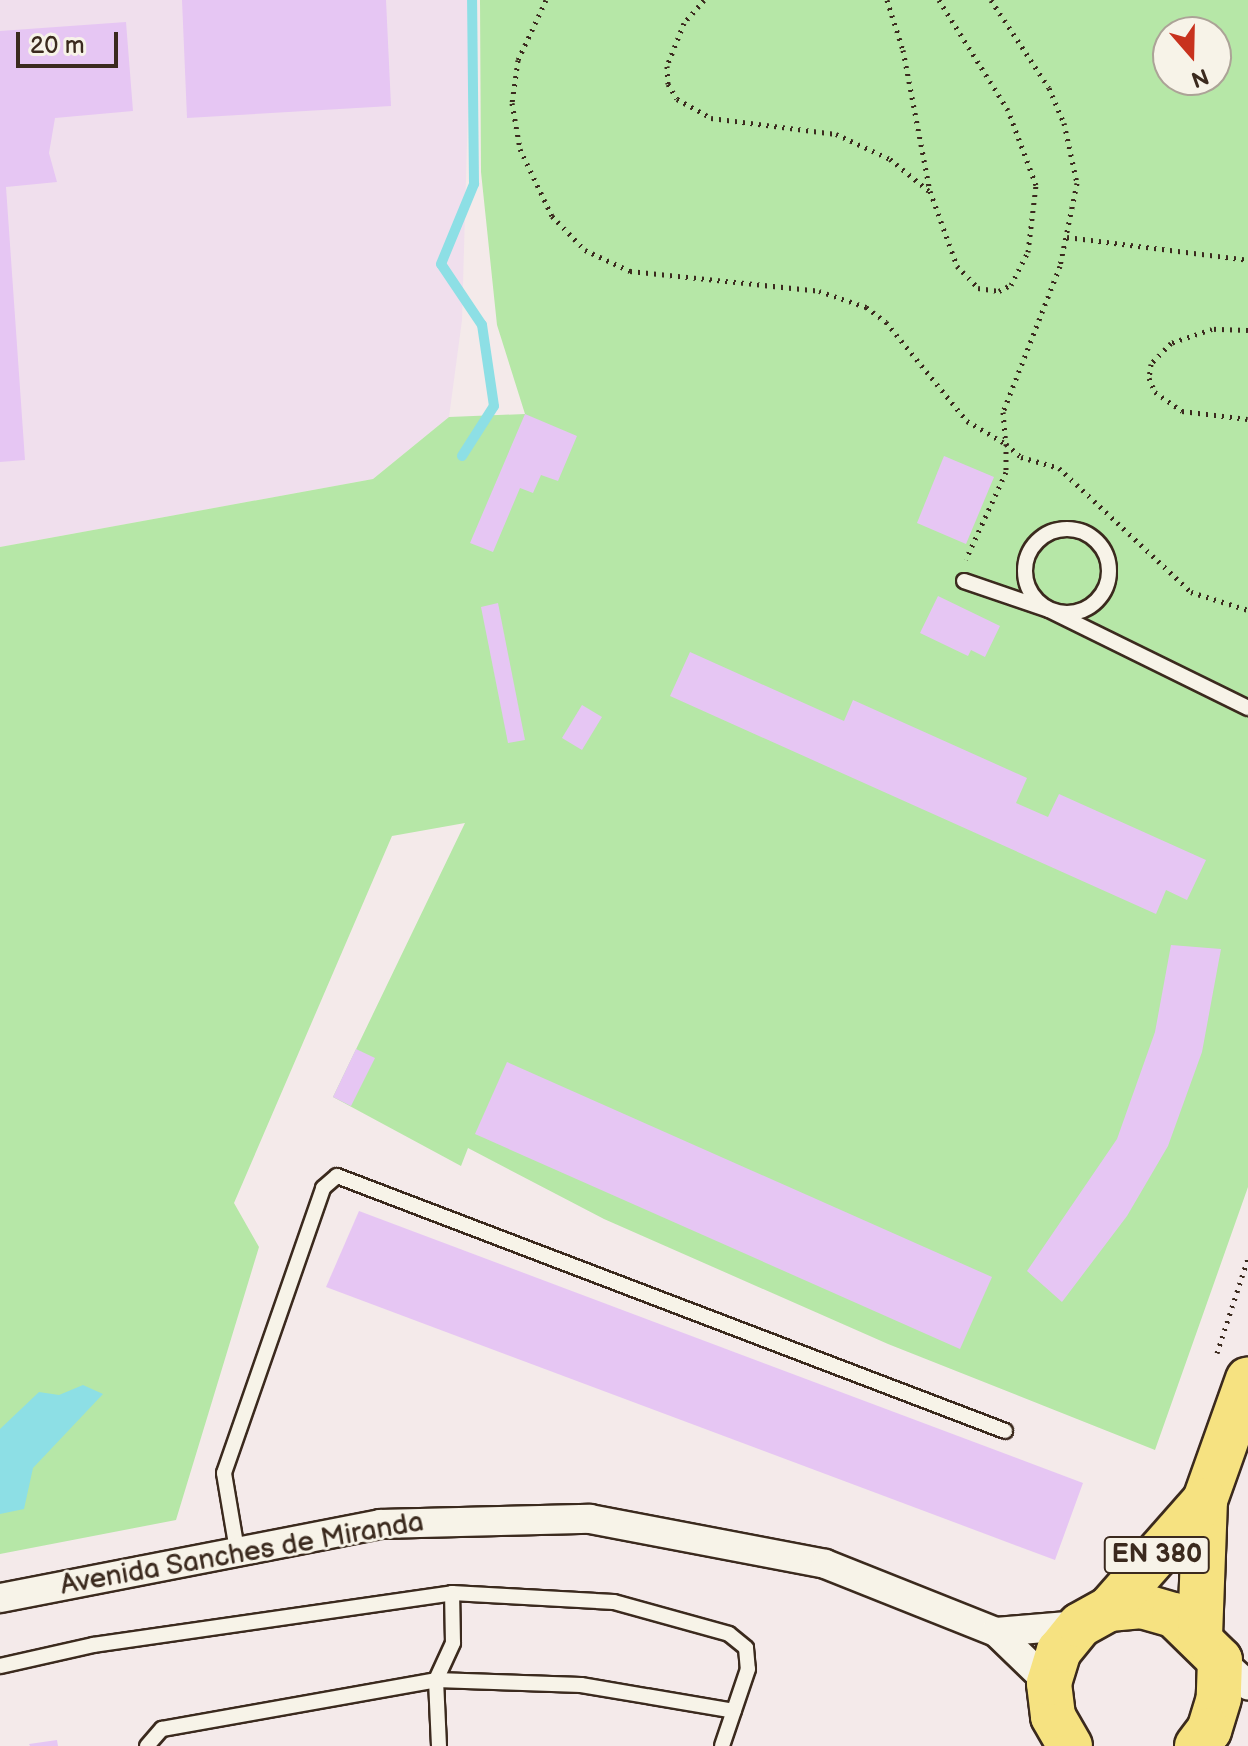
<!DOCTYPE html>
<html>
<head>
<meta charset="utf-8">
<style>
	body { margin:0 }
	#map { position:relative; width:1248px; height:1746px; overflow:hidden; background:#f4eaea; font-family:"Balsamiq Sans",sans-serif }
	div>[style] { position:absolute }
	.built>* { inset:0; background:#f0dfed }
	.green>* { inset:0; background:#b6e7a7 }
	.water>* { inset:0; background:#8ddfe5 }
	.stream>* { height:10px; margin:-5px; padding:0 5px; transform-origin:5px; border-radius:5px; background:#8ddfe5 }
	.building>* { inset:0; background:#e6c6f3 }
	.path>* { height:5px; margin-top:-2.5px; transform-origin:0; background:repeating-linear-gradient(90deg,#3b2a1e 0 2px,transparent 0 8px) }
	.roads { filter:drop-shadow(2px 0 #3b2a1e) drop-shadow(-2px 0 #3b2a1e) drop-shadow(0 2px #3b2a1e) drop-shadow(0 -2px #3b2a1e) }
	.lane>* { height:14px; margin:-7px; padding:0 7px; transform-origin:7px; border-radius:7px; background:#f7f3e8 }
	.lane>.ring { margin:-7px; padding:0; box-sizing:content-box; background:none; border:14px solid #f7f3e8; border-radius:50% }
	.street>* { height:28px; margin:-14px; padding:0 14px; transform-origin:14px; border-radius:14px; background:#f7f3e8 }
	.primary>* { height:44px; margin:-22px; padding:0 22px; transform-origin:22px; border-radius:22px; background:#f6e281 }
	span { translate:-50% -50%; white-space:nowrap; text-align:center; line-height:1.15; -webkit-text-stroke:6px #f7f3e8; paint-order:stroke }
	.shield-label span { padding:2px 6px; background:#f7f3e8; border:2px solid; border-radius:6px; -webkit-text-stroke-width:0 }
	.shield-label { font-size:26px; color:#3b2a1e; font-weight:700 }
	.street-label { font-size:28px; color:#3b2a1e }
	.north { position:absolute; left:1152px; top:16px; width:80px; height:80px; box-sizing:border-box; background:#f7f3e8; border:2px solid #aca397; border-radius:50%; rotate:160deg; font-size:22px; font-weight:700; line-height:32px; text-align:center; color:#3b2a1e }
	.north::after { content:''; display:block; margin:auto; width:28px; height:36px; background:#c8321e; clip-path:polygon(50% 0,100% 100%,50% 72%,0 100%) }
	.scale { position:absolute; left:16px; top:32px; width:102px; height:36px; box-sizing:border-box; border:4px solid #3b2a1e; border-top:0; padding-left:10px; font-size:24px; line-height:28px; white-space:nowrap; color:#3b2a1e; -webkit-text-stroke:6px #f7f3e8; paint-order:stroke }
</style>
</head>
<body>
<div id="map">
	<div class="built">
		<div style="clip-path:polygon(0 0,471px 0,462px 320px,449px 417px,373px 479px,0 547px)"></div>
	</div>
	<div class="green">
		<div style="clip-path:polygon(evenodd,480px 0,1248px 0,1248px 1187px,1155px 1450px,888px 1344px,604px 1219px,468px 1148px,461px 1166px,333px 1097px,465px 823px,392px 836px,234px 1203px,259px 1247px,176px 1520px,0 1554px,0 547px,373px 479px,449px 417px,525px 414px,497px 325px,481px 172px,480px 0,1168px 32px,1216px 32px,1216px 80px,1168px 80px,1168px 32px)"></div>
	</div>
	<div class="water">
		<div style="clip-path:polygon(83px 1385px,103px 1394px,33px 1468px,24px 1509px,0 1514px,0 1429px,39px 1392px,59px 1395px)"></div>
	</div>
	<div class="stream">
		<div style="left:462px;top:456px;width:59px;rotate:-57.4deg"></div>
		<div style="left:494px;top:406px;width:82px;rotate:-98.4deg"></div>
		<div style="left:482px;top:325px;width:73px;rotate:-123.9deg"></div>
		<div style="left:441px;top:264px;width:87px;rotate:-67.6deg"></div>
		<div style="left:474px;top:184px;width:184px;rotate:-90.6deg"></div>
	</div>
	<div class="building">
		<div style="clip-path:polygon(182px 0,386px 0,391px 106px,187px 118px)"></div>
		<div style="clip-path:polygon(126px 22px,133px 111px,55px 118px,49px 153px,57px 182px,6px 187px,25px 460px,0 462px,0 31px)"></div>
		<div style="clip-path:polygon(525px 414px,577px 436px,558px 481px,541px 475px,533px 493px,520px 488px,493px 552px,470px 543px)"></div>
		<div style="clip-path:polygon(944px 456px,994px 477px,966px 544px,917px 523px)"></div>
		<div style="clip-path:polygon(938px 596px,1000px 626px,985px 657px,971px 650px,968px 656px,920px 633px)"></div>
		<div style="clip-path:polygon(498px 603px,525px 740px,508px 743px,481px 607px)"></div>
		<div style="clip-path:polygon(690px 652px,844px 721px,853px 700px,1027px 778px,1016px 803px,1048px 817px,1059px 794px,1206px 860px,1187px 900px,1166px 890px,1156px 914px,670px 696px)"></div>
		<div style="clip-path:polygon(582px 705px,602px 717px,582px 750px,562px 738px)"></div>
		<div style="clip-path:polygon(1171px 945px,1221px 949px,1202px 1052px,1168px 1146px,1127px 1216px,1062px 1302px,1027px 1271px,1117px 1139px,1155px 1032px)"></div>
		<div style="clip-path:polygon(356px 1049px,375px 1058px,351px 1106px,333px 1097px)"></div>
		<div style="clip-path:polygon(507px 1062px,992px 1277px,960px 1349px,475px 1134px)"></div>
		<div style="clip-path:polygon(359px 1211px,1083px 1483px,1055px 1560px,326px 1287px)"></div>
		<div style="clip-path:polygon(57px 1740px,58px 1746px,30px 1746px,29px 1744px)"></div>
	</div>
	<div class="path">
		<div style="left:546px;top:0;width:66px;rotate:115deg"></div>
		<div style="left:518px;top:60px;width:43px;rotate:97.9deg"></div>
		<div style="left:512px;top:103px;width:47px;rotate:80.1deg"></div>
		<div style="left:520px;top:149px;width:74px;rotate:64.5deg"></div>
		<div style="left:552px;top:216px;width:47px;rotate:45.9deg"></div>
		<div style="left:585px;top:250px;width:50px;rotate:25deg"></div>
		<div style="left:630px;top:271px;width:190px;rotate:6deg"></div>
		<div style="left:819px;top:291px;width:50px;rotate:18.8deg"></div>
		<div style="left:866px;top:307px;width:25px;rotate:37deg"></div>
		<div style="left:886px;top:322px;width:128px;rotate:50.7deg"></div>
		<div style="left:967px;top:421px;width:45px;rotate:30.5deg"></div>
		<div style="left:1006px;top:444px;width:28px;rotate:90deg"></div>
		<div style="left:1006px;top:472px;width:96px;rotate:114.7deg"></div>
		<div style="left:704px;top:0;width:30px;rotate:131deg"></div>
		<div style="left:684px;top:23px;width:46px;rotate:111.6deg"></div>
		<div style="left:667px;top:66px;width:18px;rotate:87deg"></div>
		<div style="left:668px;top:84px;width:17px;rotate:59deg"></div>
		<div style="left:677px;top:99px;width:39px;rotate:29deg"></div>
		<div style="left:711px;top:118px;width:126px;rotate:7.3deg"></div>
		<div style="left:836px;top:134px;width:60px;rotate:24.8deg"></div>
		<div style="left:890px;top:159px;width:50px;rotate:39.4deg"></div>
		<div style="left:887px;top:0;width:52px;rotate:72.3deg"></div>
		<div style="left:903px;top:50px;width:144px;rotate:79.2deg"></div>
		<div style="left:930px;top:191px;width:80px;rotate:70.2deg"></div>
		<div style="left:957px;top:266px;width:30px;rotate:46deg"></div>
		<div style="left:978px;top:288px;width:21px;rotate:8deg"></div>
		<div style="left:999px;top:291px;width:13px;rotate:-27deg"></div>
		<div style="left:1011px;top:285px;width:37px;rotate:-63deg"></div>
		<div style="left:1028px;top:252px;width:67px;rotate:-83.2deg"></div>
		<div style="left:1036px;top:185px;width:80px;rotate:-110.5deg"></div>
		<div style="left:1008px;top:110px;width:130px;rotate:-122.1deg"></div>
		<div style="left:991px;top:0;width:105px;rotate:56.6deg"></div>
		<div style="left:1049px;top:88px;width:38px;rotate:67deg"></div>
		<div style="left:1064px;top:123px;width:61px;rotate:77.8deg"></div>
		<div style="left:1077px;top:183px;width:85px;rotate:101.6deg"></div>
		<div style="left:1060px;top:266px;width:157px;rotate:111.3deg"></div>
		<div style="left:1003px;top:412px;width:32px;rotate:85deg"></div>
		<div style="left:1006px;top:444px;width:20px;rotate:41deg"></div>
		<div style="left:1021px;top:457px;width:40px;rotate:16deg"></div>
		<div style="left:1059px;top:468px;width:181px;rotate:43.2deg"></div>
		<div style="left:1191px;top:592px;width:60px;rotate:17.5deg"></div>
		<div style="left:1067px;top:237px;width:182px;rotate:7.2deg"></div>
		<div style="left:1248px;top:330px;width:36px;rotate:-178deg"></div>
		<div style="left:1212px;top:329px;width:43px;rotate:161.1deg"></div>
		<div style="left:1171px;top:343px;width:29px;rotate:134deg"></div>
		<div style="left:1151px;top:364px;width:14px;rotate:98deg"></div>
		<div style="left:1149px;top:378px;width:15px;rotate:67deg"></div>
		<div style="left:1155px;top:392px;width:33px;rotate:35deg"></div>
		<div style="left:1182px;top:411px;width:66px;rotate:6.9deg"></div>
		<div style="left:1217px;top:1353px;width:100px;rotate:-71.9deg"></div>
	</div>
	<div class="roads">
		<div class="lane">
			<div class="ring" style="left:1025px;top:529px;width:70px;height:70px"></div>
			<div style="left:964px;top:581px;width:90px;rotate:18.8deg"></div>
			<div style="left:1049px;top:610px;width:222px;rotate:26.2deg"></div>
			<div style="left:237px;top:1550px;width:78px;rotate:-99.6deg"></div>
			<div style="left:224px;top:1473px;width:302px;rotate:-70.8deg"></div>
			<div style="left:323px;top:1188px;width:18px;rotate:-41deg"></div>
			<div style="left:337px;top:1176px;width:715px;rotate:20.89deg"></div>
			<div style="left:0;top:1666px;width:95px;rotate:-12.7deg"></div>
			<div style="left:93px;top:1645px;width:363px;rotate:-8.2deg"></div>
			<div style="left:452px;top:1593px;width:162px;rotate:3.2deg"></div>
			<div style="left:614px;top:1602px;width:119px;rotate:15.5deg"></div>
			<div style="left:729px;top:1634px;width:22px;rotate:39deg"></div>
			<div style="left:746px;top:1648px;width:21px;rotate:85deg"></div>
			<div style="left:748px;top:1669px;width:81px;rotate:108.7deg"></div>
			<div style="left:147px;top:1746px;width:23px;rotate:-49deg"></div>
			<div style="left:162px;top:1729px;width:278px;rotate:-10.1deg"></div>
			<div style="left:436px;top:1680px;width:145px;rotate:2deg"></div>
			<div style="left:581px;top:1685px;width:155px;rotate:9.6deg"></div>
			<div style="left:439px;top:1746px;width:66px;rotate:-92.6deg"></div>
			<div style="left:436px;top:1680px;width:41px;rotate:-65.3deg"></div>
			<div style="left:453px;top:1643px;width:50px;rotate:-91.1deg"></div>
		</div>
		<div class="street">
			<div style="left:0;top:1598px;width:387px;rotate:-11deg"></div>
			<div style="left:380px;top:1524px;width:210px;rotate:-1.4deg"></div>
			<div style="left:590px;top:1519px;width:239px;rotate:10.8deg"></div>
			<div style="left:825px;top:1564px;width:184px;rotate:21.7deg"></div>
			<div style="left:996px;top:1632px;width:74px;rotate:43.9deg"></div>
			<div style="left:996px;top:1632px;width:84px;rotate:-4.8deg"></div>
			<div style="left:1220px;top:1660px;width:38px;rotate:42deg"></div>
		</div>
		<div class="primary">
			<div style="left:1109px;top:1609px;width:33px;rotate:-5deg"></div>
			<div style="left:1142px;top:1606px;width:33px;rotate:16deg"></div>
			<div style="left:1174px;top:1615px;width:64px;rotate:44.4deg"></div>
			<div style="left:1220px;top:1660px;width:38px;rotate:92deg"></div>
			<div style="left:1219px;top:1698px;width:34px;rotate:107deg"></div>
			<div style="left:1209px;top:1730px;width:20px;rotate:127deg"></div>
			<div style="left:1200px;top:1636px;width:136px;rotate:-87.9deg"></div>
			<div style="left:1205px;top:1500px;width:128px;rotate:-70.4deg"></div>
			<div style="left:1070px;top:1746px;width:34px;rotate:-120deg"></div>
			<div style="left:1053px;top:1716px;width:33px;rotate:-97deg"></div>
			<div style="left:1049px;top:1683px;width:34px;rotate:-73deg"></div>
			<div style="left:1059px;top:1651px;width:33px;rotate:-51deg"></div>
			<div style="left:1080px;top:1625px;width:33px;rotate:-29deg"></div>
			<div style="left:1109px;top:1609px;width:145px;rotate:-48.6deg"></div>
		</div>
	</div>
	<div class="shield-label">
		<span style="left:1157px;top:1555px">EN 380</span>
	</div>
	<div class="street-label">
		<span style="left:242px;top:1554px;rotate:-10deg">Avenida Sanches de Miranda</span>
	</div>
	<div class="north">N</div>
	<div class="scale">20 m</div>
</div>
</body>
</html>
